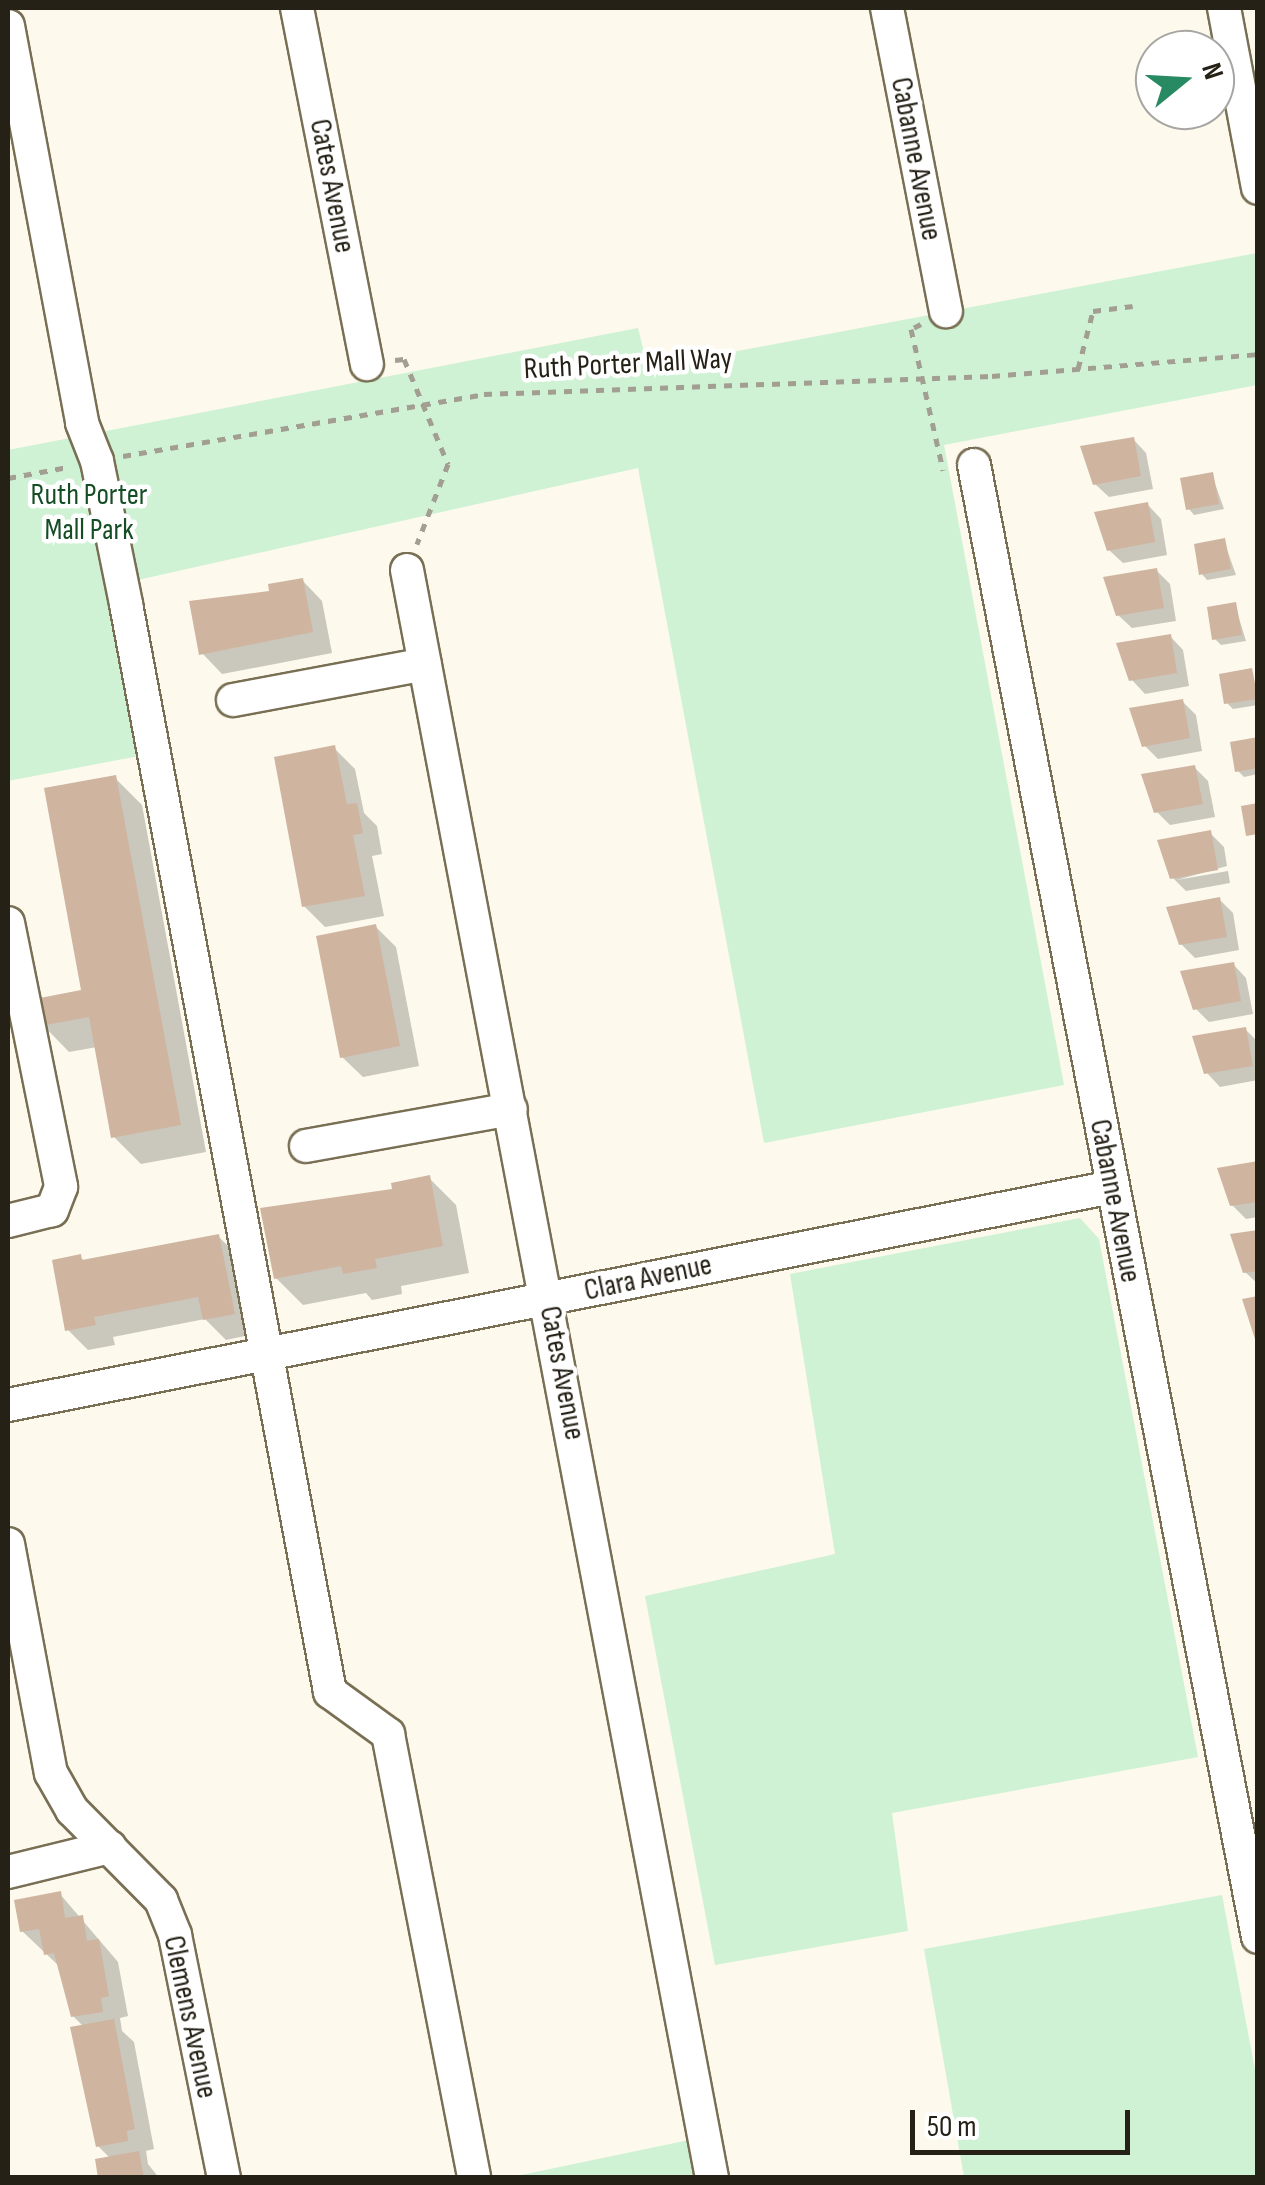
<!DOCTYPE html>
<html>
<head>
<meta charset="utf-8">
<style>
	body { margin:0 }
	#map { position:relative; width:1265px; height:2185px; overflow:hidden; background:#fdf9ed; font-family:"Sofia Sans Condensed",sans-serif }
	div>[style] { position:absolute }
	.green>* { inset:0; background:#cef2d3 }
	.shadow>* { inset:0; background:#0003 }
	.building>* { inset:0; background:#cfb4a0 }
	.path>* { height:5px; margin-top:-2.5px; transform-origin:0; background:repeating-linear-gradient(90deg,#a29e92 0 8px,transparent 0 16px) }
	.roads { filter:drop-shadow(2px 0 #796f54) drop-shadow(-2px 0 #796f54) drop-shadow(0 2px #796f54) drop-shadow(0 -2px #796f54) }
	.minor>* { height:32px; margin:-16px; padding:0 16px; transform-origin:16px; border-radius:16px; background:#fff }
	span { translate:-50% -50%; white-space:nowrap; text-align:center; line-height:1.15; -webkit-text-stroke:9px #fff; paint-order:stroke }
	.street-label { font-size:30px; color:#252116 }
	.park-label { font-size:30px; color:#154d25 }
	.frame { position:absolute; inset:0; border:10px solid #252116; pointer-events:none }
	.north { position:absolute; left:1135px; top:30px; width:100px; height:100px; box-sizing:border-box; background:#fff; border:2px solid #a8a6a2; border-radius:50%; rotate:72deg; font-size:28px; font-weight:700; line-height:40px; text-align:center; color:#252116 }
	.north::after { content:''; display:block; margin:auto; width:35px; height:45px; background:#288a63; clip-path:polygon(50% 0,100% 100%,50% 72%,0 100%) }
	.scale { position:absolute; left:910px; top:2110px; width:220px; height:45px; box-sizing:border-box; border:5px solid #252116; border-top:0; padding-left:12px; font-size:30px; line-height:35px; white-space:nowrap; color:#252116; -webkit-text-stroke:8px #fff; paint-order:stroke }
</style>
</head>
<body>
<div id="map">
	<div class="green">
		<div style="clip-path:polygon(1257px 253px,1257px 385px,944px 445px,1064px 1085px,764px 1143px,638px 468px,111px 586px,144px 755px,8px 781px,8px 450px,638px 328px,648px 368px)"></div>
		<div style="clip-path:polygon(1080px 1218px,1099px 1239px,1198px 1757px,892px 1813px,908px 1931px,715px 1965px,645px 1596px,835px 1554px,790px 1274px)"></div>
		<div style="clip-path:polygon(1222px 1895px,1257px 2080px,1257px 2177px,964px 2177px,924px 1949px)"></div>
		<div style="clip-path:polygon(689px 2140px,696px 2178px,507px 2178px)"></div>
	</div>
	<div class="shadow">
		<div style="clip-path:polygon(1133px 439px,1146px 453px,1153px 489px,1109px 497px,1095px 484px)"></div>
		<div style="clip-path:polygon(1212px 475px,1224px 509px,1194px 515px,1188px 508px)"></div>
		<div style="clip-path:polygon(1148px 505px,1161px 519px,1167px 555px,1123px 563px,1109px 550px)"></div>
		<div style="clip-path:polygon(1224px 541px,1236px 575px,1207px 580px,1201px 573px)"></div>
		<div style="clip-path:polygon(1156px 570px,1170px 584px,1176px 621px,1132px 628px,1118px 615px)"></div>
		<div style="clip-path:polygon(302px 580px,322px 601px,332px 653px,222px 674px,202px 653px)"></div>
		<div style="clip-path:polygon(1235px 605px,1246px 641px,1221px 645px,1215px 639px)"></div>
		<div style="clip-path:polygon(1170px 636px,1183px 650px,1189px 686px,1145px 694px,1132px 680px)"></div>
		<div style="clip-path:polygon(1252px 671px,1258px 705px,1233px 709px,1227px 703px)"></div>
		<div style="clip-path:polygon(1182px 701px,1196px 715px,1202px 751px,1158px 759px,1144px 745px)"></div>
		<div style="clip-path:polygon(1258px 739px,1258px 774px,1244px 777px,1238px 771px)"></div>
		<div style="clip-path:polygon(334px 748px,355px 769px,364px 813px,377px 826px,382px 854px,372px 856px,384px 916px,325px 927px,304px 906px)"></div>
		<div style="clip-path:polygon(1194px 767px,1208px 781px,1215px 817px,1170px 825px,1156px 811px)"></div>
		<div style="clip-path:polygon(115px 778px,142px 805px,206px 1152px,141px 1164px,114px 1137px,97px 1047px,69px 1052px,42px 1024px,84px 992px)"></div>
		<div style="clip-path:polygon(1210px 833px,1224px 847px,1227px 866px,1177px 880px,1228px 871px,1230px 883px,1186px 891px,1172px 877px)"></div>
		<div style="clip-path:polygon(1220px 900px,1233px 913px,1239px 950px,1195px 958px,1181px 944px)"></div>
		<div style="clip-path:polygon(375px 926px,396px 947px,419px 1066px,363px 1077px,342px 1057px)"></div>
		<div style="clip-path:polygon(1233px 964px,1246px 978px,1253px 1014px,1209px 1022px,1195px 1008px)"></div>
		<div style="clip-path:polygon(1245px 1029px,1258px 1042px,1258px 1080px,1220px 1087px,1207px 1073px)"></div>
		<div style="clip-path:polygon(1258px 1164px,1258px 1217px,1246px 1219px,1232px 1205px)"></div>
		<div style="clip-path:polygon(429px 1178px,456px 1205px,469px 1273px,401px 1286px,402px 1294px,372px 1300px,366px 1293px,303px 1305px,276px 1278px,395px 1191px)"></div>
		<div style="clip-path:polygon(1258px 1232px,1258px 1284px,1245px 1272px)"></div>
		<div style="clip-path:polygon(218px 1236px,239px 1257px,254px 1334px,226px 1340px,205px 1319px,113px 1337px,115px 1345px,88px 1350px,68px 1330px,80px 1257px,86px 1262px)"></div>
		<div style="clip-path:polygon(60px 1894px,118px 1962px,128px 2016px,120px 2018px,122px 2031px,134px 2042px,154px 2149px,146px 2151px,148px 2164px,159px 2178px,101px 2178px,111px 2159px,98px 2146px,84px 2027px,73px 2016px,60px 1967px,22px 1931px)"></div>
	</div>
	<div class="building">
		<div style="clip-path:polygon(1134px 437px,1141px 476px,1093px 485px,1080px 446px)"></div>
		<div style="clip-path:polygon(1213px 472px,1219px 504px,1186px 510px,1180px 478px)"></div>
		<div style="clip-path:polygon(1148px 502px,1155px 542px,1107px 551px,1094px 512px)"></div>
		<div style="clip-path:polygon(1225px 538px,1231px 569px,1199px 575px,1194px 544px)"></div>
		<div style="clip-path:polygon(1157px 568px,1164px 608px,1116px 616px,1103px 577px)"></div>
		<div style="clip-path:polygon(303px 578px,313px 632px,199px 655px,189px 601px,269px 591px,268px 584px)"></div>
		<div style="clip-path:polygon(1236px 602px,1242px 635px,1212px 640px,1207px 607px)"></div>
		<div style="clip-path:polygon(1171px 634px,1177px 673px,1129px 681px,1116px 643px)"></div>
		<div style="clip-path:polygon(1252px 668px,1258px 699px,1224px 704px,1219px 674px)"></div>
		<div style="clip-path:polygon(1183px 699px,1190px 738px,1142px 747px,1129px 708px)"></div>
		<div style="clip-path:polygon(1258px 737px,1258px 768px,1235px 772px,1230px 742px)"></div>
		<div style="clip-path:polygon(335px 745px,347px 804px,357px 803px,363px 833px,353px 835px,365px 896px,302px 907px,274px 757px)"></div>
		<div style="clip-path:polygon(1195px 765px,1203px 804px,1154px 813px,1141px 774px)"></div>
		<div style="clip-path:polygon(116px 775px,181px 1125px,111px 1138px,89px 1017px,40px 1026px,35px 999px,81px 990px,44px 788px)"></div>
		<div style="clip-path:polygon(1258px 803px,1258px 834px,1246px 836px,1241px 806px)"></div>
		<div style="clip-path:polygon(1211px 830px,1218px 870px,1170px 879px,1157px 840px)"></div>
		<div style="clip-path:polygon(1220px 897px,1227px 937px,1179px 945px,1166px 907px)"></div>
		<div style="clip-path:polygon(376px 924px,400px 1046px,340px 1058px,316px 936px)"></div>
		<div style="clip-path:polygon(1234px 962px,1241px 1001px,1193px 1010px,1180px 971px)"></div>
		<div style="clip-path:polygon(1246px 1027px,1253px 1066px,1204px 1074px,1192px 1036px)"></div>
		<div style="clip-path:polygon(1258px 1161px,1258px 1202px,1230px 1206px,1217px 1168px)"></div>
		<div style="clip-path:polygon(430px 1175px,443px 1246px,375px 1259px,377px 1268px,343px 1274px,341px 1266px,274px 1279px,260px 1208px,392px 1189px,391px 1183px)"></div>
		<div style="clip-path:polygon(1258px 1230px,1258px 1271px,1243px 1273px,1230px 1234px)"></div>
		<div style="clip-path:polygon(219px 1234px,235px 1314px,203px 1320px,198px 1297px,94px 1317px,96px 1325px,65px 1331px,52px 1260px,81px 1254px,82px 1260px)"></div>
		<div style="clip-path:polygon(1258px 1296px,1258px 1339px,1255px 1339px,1242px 1299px)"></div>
		<div style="clip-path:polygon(61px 1891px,65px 1918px,83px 1915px,87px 1941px,99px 1939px,109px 1996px,101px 1998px,103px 2012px,71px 2017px,54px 1953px,44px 1955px,39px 1929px,20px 1932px,14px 1900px)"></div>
		<div style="clip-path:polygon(114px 2019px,135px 2129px,127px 2131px,128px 2141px,96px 2147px,70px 2027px)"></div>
		<div style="clip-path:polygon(139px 2151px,144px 2178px,98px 2178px,95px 2159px)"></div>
	</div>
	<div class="path">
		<div style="left:921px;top:324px;width:11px;rotate:153deg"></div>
		<div style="left:911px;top:329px;width:145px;rotate:77.2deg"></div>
		<div style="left:395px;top:360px;width:9px;rotate:-6deg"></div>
		<div style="left:404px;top:359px;width:114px;rotate:67.3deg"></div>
		<div style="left:448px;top:464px;width:86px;rotate:111.2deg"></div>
		<div style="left:1078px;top:369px;width:60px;rotate:-75.5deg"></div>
		<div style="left:1093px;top:311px;width:40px;rotate:-7.1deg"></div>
		<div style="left:123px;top:456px;width:366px;rotate:-9.7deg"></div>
		<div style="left:484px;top:394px;width:508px;rotate:-2.03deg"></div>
		<div style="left:992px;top:376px;width:267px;rotate:-4.7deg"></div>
		<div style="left:8px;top:478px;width:61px;rotate:-10.4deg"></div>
	</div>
	<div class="roads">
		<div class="minor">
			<div style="left:297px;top:8px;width:363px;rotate:78.9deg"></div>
			<div style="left:887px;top:8px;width:309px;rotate:79deg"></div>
			<div style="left:1224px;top:8px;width:183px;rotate:79.3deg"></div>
			<div style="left:8px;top:26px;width:404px;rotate:79.4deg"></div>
			<div style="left:82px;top:423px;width:41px;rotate:68.5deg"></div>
			<div style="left:97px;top:461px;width:146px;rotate:78.5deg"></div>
			<div style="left:126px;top:604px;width:1107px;rotate:79.38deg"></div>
			<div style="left:330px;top:1692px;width:72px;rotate:35.9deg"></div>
			<div style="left:388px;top:1734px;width:452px;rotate:79deg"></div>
			<div style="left:974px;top:465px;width:1499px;rotate:79.08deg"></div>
			<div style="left:407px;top:570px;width:1637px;rotate:79.26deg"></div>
			<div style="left:233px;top:700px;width:195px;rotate:-10.6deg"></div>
			<div style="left:8px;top:923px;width:269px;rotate:78.6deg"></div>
			<div style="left:61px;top:1187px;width:25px;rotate:111deg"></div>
			<div style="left:52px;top:1210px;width:45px;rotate:166deg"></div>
			<div style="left:306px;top:1146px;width:208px;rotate:-10.2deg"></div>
			<div style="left:8px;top:1405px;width:1125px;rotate:-11.17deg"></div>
			<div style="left:8px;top:1544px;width:233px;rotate:79.4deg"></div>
			<div style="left:51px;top:1773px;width:43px;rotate:60.4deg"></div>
			<div style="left:72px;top:1810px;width:127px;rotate:45.3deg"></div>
			<div style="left:161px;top:1900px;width:38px;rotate:68deg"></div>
			<div style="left:175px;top:1935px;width:248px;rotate:78.6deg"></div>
			<div style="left:8px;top:1872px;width:105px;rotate:-13.8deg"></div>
		</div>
	</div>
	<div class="street-label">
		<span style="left:916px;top:159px;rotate:79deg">Cabanne Avenue</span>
		<span style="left:332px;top:186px;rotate:79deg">Cates Avenue</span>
		<span style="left:628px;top:364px;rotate:-3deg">Ruth Porter Mall Way</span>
		<span style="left:1115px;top:1201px;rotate:79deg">Cabanne Avenue</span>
		<span style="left:648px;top:1278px;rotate:-12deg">Clara Avenue</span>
		<span style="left:562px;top:1373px;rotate:79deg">Cates Avenue</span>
		<span style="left:190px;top:2017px;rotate:78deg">Clemens Avenue</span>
	</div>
	<div class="park-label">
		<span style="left:89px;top:512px">Ruth Porter<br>Mall Park</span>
	</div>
	<div class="frame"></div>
	<div class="north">N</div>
	<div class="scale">50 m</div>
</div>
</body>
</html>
